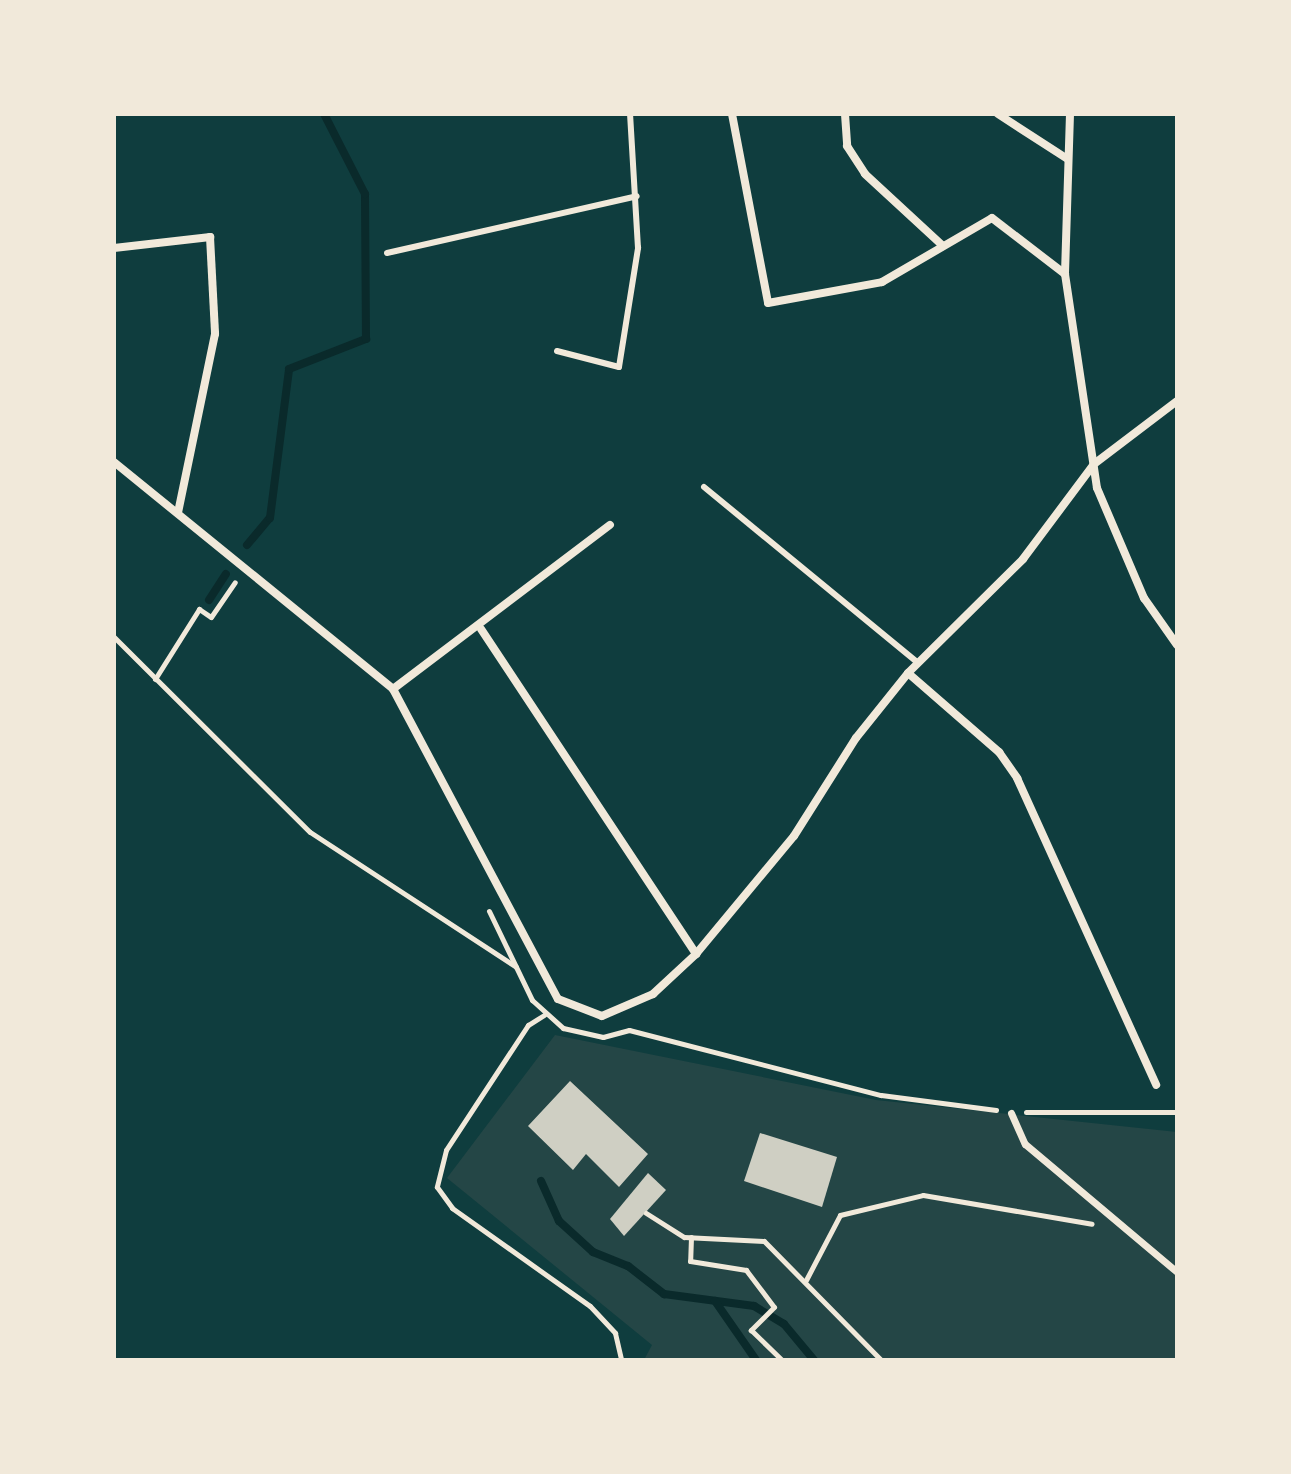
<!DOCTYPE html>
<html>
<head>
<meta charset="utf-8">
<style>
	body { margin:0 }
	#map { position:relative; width:1291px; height:1474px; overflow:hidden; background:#0f3d3e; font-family:"Golos Text",sans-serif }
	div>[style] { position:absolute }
	.green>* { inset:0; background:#244646 }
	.stream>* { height:8px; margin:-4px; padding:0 4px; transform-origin:4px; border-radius:4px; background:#0a2a2b }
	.building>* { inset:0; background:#cfcfc3 }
	.path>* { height:5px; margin:-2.5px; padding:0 2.5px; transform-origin:2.5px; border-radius:2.5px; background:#f1e9da }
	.service>* { height:6px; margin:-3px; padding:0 3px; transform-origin:3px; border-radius:3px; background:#f1e9da }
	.pedestrian>* { height:7px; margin:-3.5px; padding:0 3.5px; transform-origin:3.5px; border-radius:3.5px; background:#f1e9da }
	.minor>* { height:8px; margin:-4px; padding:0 4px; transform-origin:4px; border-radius:4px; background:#f1e9da }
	span { translate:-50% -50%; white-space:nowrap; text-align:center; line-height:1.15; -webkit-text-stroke:6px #f1e9da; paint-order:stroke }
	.frame { position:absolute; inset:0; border:116px solid #f1e9da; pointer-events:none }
</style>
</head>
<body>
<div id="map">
	<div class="green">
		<div style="clip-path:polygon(555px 1035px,876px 1100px,1177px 1132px,1177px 1360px,644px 1360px,652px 1345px,447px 1178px)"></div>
	</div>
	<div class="stream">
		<div style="left:247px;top:545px;width:35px;rotate:-50deg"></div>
		<div style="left:270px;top:518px;width:150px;rotate:-82.7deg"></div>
		<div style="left:289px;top:369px;width:83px;rotate:-21.3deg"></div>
		<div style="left:366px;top:339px;width:145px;rotate:-90.4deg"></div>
		<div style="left:365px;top:194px;width:90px;rotate:-117.1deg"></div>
		<div style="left:209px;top:600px;width:31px;rotate:-57deg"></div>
		<div style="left:541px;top:1181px;width:44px;rotate:65.8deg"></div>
		<div style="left:559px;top:1221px;width:46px;rotate:42.4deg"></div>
		<div style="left:593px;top:1252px;width:38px;rotate:22deg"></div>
		<div style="left:628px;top:1266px;width:46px;rotate:37.9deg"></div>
		<div style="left:664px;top:1294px;width:91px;rotate:7.6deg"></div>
		<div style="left:754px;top:1306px;width:35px;rotate:31deg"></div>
		<div style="left:784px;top:1324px;width:47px;rotate:50.2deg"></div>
		<div style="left:715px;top:1301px;width:72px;rotate:55.2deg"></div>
	</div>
	<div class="building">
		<div style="clip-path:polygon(570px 1081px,648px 1154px,619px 1187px,586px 1154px,573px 1170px,528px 1126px)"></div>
		<div style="clip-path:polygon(760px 1133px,837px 1157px,822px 1207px,744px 1181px)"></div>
		<div style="clip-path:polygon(648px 1173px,666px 1190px,624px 1236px,610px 1219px)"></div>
	</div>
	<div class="path">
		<div style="left:114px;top:637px;width:276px;rotate:44.9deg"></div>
		<div style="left:310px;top:832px;width:246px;rotate:33.2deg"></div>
		<div style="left:155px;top:679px;width:83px;rotate:-57.8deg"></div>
		<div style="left:199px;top:609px;width:14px;rotate:34deg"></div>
		<div style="left:211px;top:617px;width:42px;rotate:-55.6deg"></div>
		<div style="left:489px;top:911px;width:99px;rotate:64.2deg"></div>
		<div style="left:532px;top:1000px;width:42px;rotate:42.1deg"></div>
		<div style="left:563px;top:1028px;width:41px;rotate:12.7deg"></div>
		<div style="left:603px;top:1037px;width:27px;rotate:-15deg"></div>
		<div style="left:629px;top:1030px;width:260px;rotate:14.5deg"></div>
		<div style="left:881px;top:1095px;width:116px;rotate:7.4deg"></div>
		<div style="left:544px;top:1015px;width:19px;rotate:148deg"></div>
		<div style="left:528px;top:1025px;width:149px;rotate:123.3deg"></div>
		<div style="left:446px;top:1150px;width:38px;rotate:104deg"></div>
		<div style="left:437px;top:1187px;width:26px;rotate:54deg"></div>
		<div style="left:452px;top:1208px;width:169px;rotate:35.4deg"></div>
		<div style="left:590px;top:1306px;width:37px;rotate:47deg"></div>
		<div style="left:615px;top:1333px;width:28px;rotate:77deg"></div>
		<div style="left:1026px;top:1112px;width:151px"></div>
		<div style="left:646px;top:1213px;width:45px;rotate:32.3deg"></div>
		<div style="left:684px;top:1237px;width:80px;rotate:2.9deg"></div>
		<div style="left:764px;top:1241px;width:167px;rotate:45.5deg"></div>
		<div style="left:691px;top:1237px;width:24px;rotate:92deg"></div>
		<div style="left:690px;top:1261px;width:57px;rotate:9.1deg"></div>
		<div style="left:746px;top:1270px;width:46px;rotate:52.9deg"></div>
		<div style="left:774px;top:1307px;width:33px;rotate:135deg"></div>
		<div style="left:751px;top:1330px;width:43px;rotate:44.1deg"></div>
		<div style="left:806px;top:1280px;width:73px;rotate:-62.4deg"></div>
		<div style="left:840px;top:1215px;width:85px;rotate:-13.5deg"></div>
		<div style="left:923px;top:1195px;width:171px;rotate:9.7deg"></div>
		<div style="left:668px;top:1360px;width:21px"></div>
	</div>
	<div class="service">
		<div style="left:387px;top:253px;width:256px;rotate:-12.8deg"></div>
		<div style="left:557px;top:351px;width:64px;rotate:14.5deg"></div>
		<div style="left:619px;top:367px;width:121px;rotate:-80.9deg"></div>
		<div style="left:638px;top:248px;width:134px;rotate:-93.4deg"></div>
		<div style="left:704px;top:487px;width:277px;rotate:39.4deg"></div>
	</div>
	<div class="pedestrian">
		<div style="left:1011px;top:1113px;width:34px;rotate:66deg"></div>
		<div style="left:1025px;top:1144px;width:199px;rotate:40.1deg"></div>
	</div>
	<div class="minor">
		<div style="left:732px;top:114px;width:192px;rotate:79.2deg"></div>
		<div style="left:768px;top:303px;width:116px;rotate:-10.4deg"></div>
		<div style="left:882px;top:282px;width:127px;rotate:-30.2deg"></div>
		<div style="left:992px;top:218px;width:92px;rotate:37.5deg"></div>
		<div style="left:845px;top:114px;width:32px;rotate:86deg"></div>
		<div style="left:847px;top:146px;width:33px;rotate:57deg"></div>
		<div style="left:865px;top:174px;width:106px;rotate:42.7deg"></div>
		<div style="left:998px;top:114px;width:81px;rotate:32.9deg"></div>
		<div style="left:1070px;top:114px;width:160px;rotate:91.8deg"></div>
		<div style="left:1065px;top:274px;width:216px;rotate:81.5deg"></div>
		<div style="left:1097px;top:488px;width:120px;rotate:66.9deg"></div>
		<div style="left:1144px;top:598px;width:57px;rotate:54.9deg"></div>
		<div style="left:114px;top:248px;width:97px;rotate:-6.5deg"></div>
		<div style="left:210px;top:237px;width:97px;rotate:87deg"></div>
		<div style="left:215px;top:334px;width:182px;rotate:101.7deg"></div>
		<div style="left:114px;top:462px;width:360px;rotate:39.1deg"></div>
		<div style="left:393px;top:689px;width:351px;rotate:62deg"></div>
		<div style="left:558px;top:999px;width:47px;rotate:21.1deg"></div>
		<div style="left:602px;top:1016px;width:56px;rotate:-23.3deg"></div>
		<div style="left:653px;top:994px;width:59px;rotate:-42.9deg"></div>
		<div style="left:696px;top:954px;width:153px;rotate:-50.3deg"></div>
		<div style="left:794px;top:836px;width:116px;rotate:-57.7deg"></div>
		<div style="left:856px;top:738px;width:83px;rotate:-51.3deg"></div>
		<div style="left:908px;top:673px;width:162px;rotate:-44.7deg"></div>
		<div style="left:1023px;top:559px;width:119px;rotate:-53.2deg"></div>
		<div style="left:1094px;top:464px;width:104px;rotate:-37.2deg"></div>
		<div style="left:481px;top:629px;width:390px;rotate:56.5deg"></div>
		<div style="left:908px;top:673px;width:121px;rotate:41deg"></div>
		<div style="left:999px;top:752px;width:32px;rotate:55deg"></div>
		<div style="left:1017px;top:778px;width:337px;rotate:65.6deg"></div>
		<div style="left:393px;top:689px;width:272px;rotate:-37.1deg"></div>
	</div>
	<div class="frame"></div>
</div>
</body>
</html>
